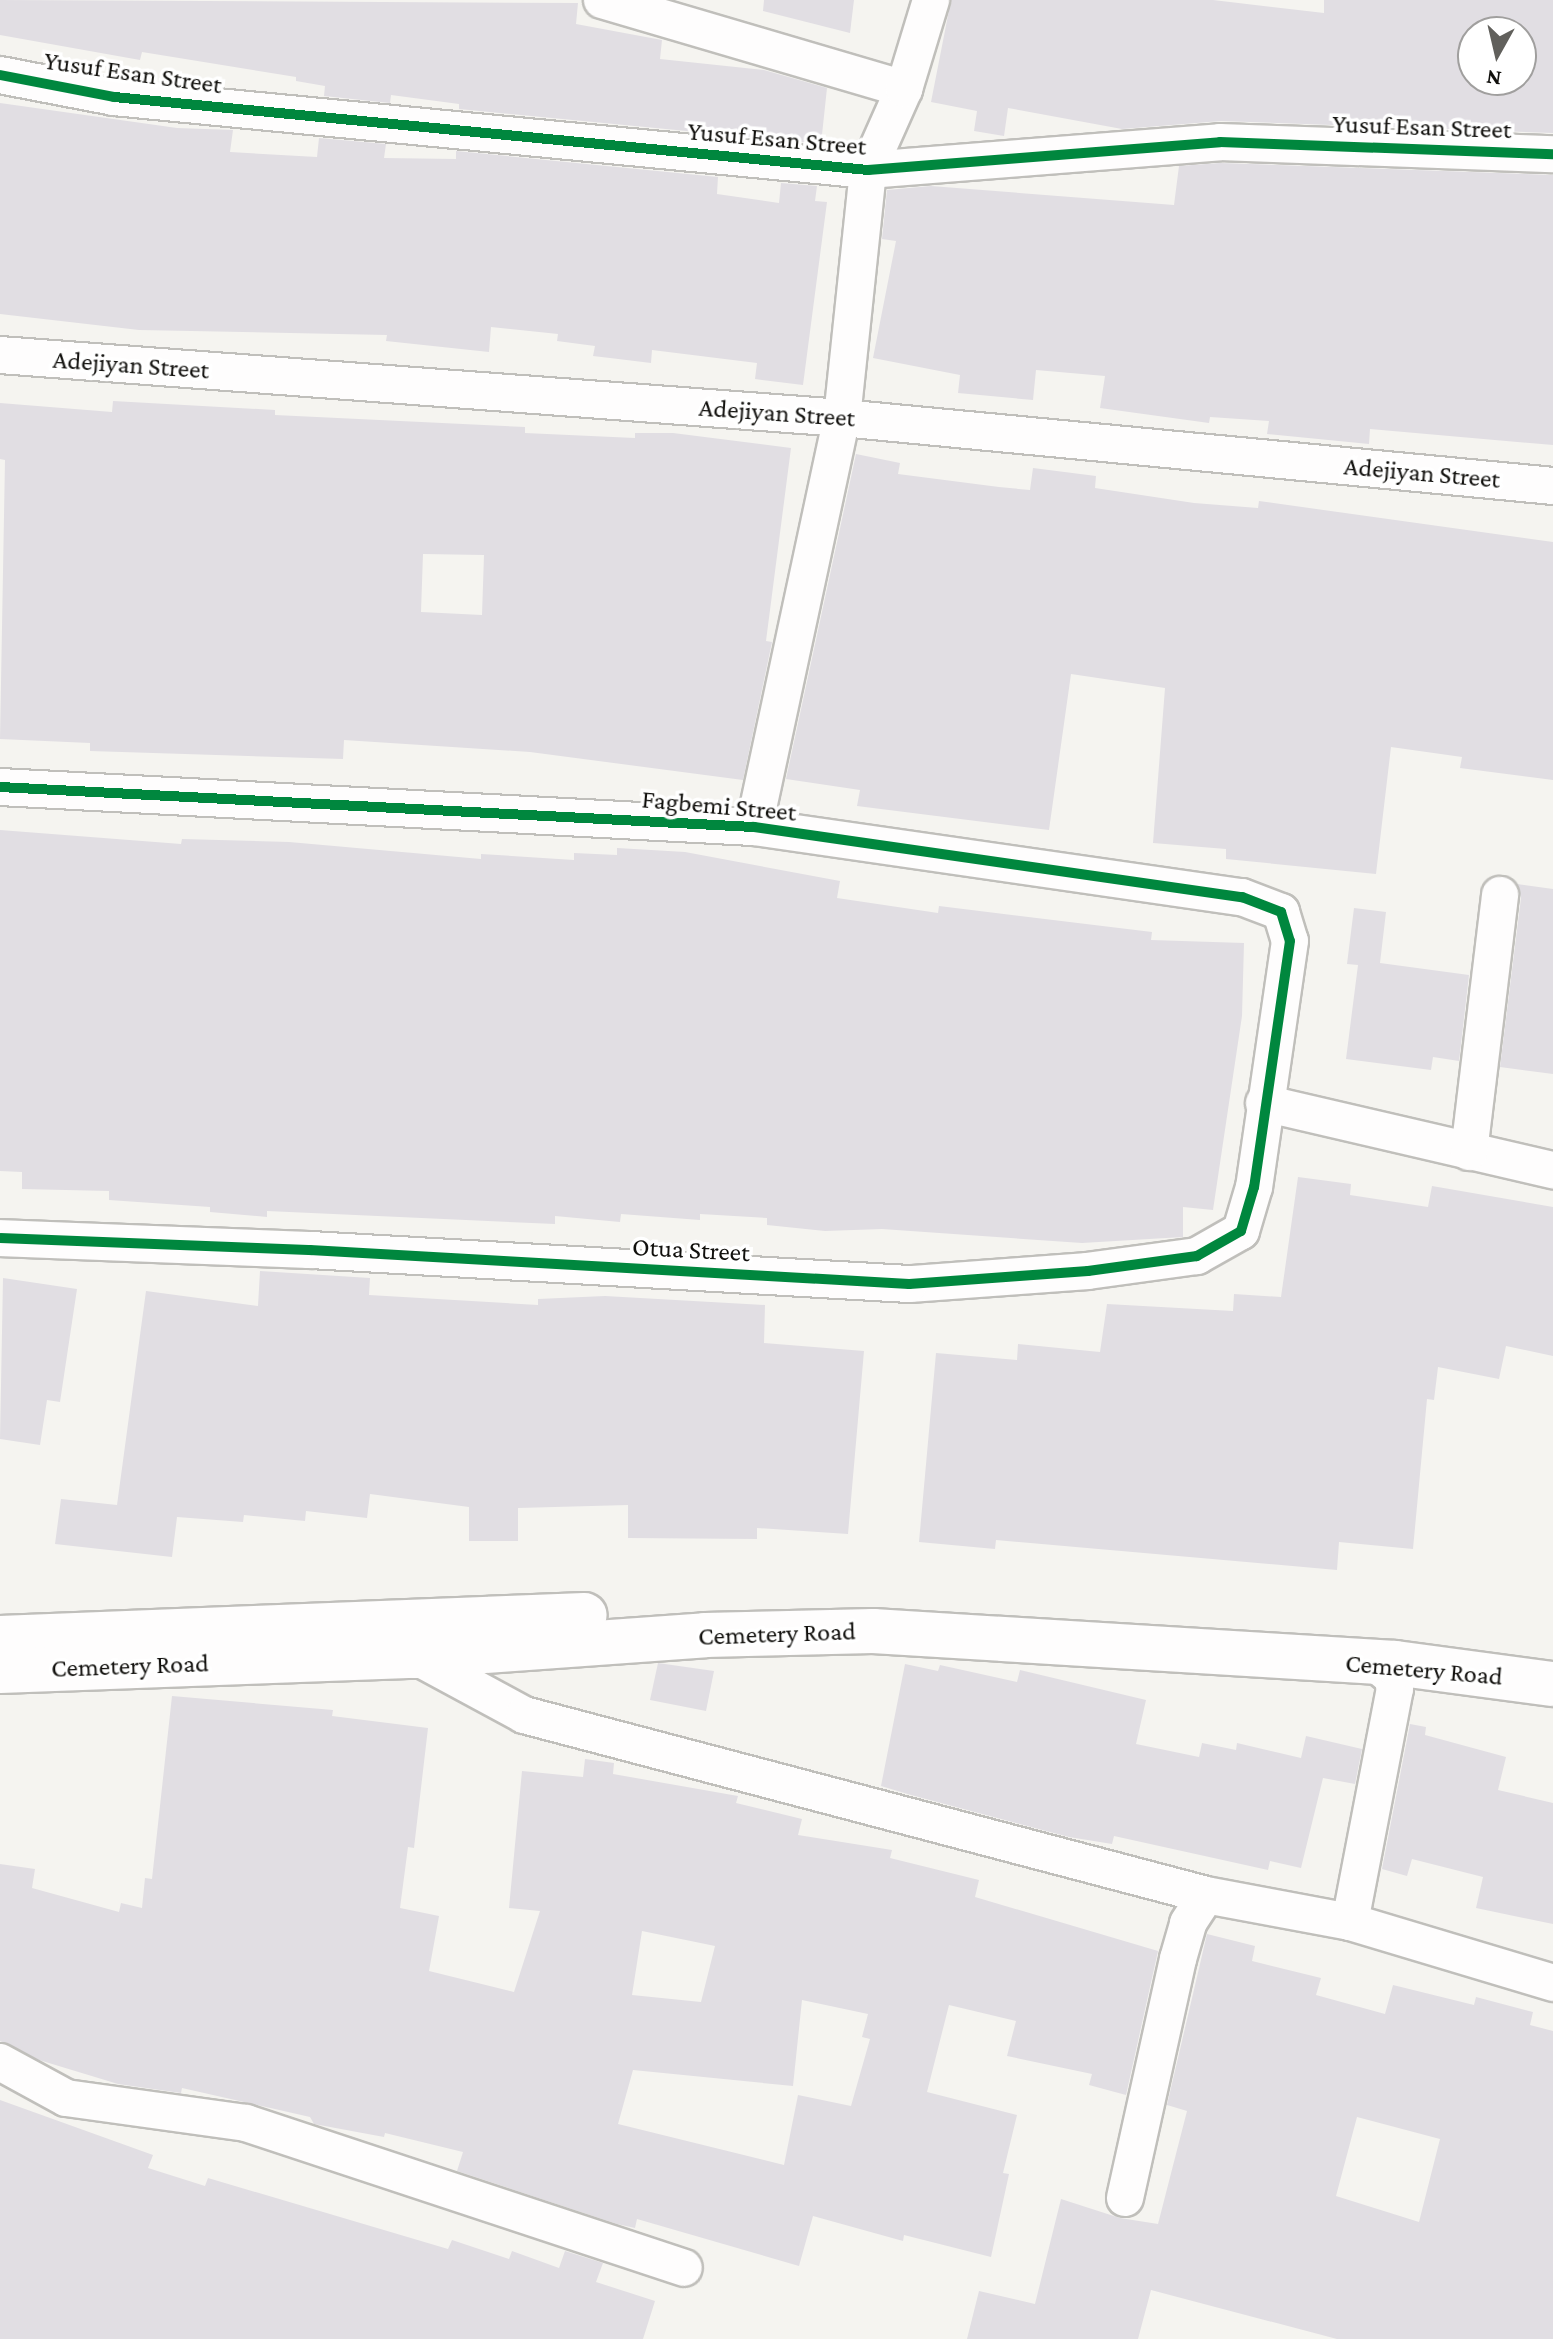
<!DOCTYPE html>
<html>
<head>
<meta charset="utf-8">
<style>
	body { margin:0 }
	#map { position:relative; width:1553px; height:2339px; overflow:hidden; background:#f5f4f0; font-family:"Crimson Pro",serif }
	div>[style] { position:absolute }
	.building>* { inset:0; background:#e1dee3 }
	.roads { filter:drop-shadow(2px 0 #c0bfbb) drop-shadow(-2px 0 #c0bfbb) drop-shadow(0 2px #c0bfbb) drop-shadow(0 -2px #c0bfbb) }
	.minor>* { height:36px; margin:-18px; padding:0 18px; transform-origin:18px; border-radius:18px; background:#fefdfd }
	.major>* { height:44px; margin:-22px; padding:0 22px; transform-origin:22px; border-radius:22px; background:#fefdfd }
	.cycleway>* { height:10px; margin:-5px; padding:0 5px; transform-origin:5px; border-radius:5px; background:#00873e }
	span { translate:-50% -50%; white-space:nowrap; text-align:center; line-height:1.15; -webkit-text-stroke:7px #fff; paint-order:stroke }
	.street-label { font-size:26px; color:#11100d }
	.north { position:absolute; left:1457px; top:16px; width:80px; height:80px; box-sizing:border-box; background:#fff; border:2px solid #a09f9e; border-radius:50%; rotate:188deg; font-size:22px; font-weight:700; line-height:32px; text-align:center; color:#11100d }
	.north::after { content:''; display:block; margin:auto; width:28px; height:36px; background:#61605c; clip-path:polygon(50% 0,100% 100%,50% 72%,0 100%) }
</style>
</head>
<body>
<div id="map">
	<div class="building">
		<div style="clip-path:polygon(0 0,578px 3px,576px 24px,662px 40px,660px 59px,764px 70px,827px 88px,821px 144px,459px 109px,459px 104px,391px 95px,390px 103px,324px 96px,325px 86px,296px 81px,296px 77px,142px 52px,140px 60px,0 35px)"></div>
		<div style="clip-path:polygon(764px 0,854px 0,850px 33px,763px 11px)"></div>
		<div style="clip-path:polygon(evenodd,951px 0,1213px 0,1324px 13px,1324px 0,1553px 0,1553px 133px,1221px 121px,1122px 129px,1008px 108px,1004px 136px,974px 131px,977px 111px,931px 102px,951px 0,1473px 32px,1521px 32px,1521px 80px,1473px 80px,1473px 32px)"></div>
		<div style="clip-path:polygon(0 103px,177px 128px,233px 130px,230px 152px,317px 157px,319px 138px,386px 144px,384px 158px,456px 159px,456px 151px,718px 177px,717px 194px,779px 203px,781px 183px,817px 186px,815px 201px,827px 202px,803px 385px,755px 379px,757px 363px,652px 350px,651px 363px,610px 358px,593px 356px,595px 346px,557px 341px,558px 334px,491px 327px,489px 352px,386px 341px,387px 335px,139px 330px,0 314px)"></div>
		<div style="clip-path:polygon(1220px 163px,1553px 175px,1553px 445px,1370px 429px,1369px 444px,1267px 434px,1269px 421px,1210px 417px,1209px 423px,1100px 408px,1105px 376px,1036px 370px,1033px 400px,958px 393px,960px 375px,873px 358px,896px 241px,882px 239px,887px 190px,931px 186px,1174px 205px,1179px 166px)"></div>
		<div style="clip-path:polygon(evenodd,113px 401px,275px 410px,275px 415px,525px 427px,525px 433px,635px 438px,635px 433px,673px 433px,791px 448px,766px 641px,772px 642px,743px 780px,530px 752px,344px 740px,343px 759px,90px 751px,90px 743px,0 739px,5px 460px,0 459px,0 403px,112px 412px,113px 401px,423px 554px,484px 555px,482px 615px,421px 612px,423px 554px)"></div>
		<div style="clip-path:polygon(856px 454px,900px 463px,898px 474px,999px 487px,1030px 490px,1033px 468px,1096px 476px,1095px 488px,1194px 503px,1258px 508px,1259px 501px,1553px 542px,1553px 780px,1460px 768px,1462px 757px,1391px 747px,1376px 874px,1226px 859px,1226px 849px,1153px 843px,1165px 688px,1071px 674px,1049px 830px,857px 806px,860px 790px,786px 779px)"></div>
		<div style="clip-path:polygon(0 830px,181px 844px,182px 839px,289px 842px,481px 859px,481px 854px,574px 860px,574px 853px,617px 855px,617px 848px,685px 852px,840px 881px,837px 898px,938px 913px,939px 906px,1152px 932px,1151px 940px,1244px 943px,1242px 1016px,1213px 1210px,1183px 1207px,1183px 1237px,1082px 1243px,882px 1229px,825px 1231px,767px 1225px,767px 1218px,700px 1214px,700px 1220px,621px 1214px,620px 1222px,555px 1216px,555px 1224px,267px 1211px,267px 1217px,210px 1212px,210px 1207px,109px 1200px,109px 1191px,22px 1189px,22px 1172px,0 1171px)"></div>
		<div style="clip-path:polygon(1517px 884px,1553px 889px,1553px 1074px,1500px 1067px,1521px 898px)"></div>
		<div style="clip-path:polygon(1354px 908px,1386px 912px,1380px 963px,1469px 975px,1459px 1061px,1433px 1057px,1431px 1070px,1346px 1059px,1358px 965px,1347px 964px)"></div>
		<div style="clip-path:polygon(1298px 1177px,1351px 1184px,1350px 1195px,1428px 1207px,1432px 1186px,1553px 1207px,1553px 1356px,1506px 1346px,1499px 1379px,1438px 1367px,1434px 1400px,1427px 1399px,1413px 1549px,1339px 1542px,1337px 1570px,996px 1540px,995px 1549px,919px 1542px,936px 1353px,1017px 1360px,1018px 1344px,1100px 1352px,1107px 1304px,1233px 1311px,1234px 1294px,1281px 1297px)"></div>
		<div style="clip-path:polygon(260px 1271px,370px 1278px,369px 1295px,538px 1305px,538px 1299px,605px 1296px,765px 1305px,764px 1343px,864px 1351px,848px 1534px,757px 1528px,757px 1539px,628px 1538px,628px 1505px,518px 1508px,518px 1541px,469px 1541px,469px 1507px,370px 1494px,367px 1518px,306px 1511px,305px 1521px,244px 1515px,243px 1522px,177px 1517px,172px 1557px,55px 1544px,61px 1499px,117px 1505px,146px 1291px,258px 1306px)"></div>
		<div style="clip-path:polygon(3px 1278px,77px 1289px,60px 1402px,47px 1400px,40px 1445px,0 1439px)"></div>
		<div style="clip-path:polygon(658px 1663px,714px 1671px,706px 1711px,650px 1700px)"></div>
		<div style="clip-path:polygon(905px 1664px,938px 1671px,940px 1665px,1017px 1682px,1020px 1670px,1146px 1700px,1136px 1744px,1199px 1757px,1202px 1743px,1236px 1750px,1237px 1743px,1301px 1758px,1306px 1736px,1362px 1749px,1355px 1784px,1323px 1778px,1301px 1868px,1270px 1861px,1268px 1870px,1114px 1836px,1112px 1844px,1069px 1837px,911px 1795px,881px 1786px)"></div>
		<div style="clip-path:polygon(evenodd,172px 1696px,333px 1710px,332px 1716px,428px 1728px,414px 1848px,408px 1847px,400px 1908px,439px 1916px,429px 1971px,514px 1992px,540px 1911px,509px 1908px,522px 1771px,583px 1777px,585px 1759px,614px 1763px,613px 1774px,738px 1796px,736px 1803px,802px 1819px,798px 1835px,892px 1850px,890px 1858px,979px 1880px,975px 1897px,1158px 1951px,1126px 2095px,1089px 2085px,1092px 2074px,1007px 2056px,1016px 2021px,949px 2005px,927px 2092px,1017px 2115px,1003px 2173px,1009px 2174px,991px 2257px,904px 2235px,903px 2241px,813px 2216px,799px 2266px,637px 2219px,635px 2228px,617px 2224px,457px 2171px,463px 2152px,385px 2133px,384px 2137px,314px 2124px,310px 2117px,182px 2088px,181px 2093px,118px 2084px,39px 2060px,0 2041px,0 1864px,35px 1869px,32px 1888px,119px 1912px,121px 1903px,142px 1908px,145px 1878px,152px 1879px,172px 1696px,642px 1931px,715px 1946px,701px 2002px,632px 1995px,642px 1931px,172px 1696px,802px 2000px,868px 2014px,862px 2037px,870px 2039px,851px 2106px,798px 2095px,784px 2165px,618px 2124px,633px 2070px,793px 2086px,802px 2000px)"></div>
		<div style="clip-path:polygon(1410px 1724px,1426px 1727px,1425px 1735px,1506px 1757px,1498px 1790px,1553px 1803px,1553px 1924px,1476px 1908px,1483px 1877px,1412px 1859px,1407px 1876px,1382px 1869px)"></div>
		<div style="clip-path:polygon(evenodd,1207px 1934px,1255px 1946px,1252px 1961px,1321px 1978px,1316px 1995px,1385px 2014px,1393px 1985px,1474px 2005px,1476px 1997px,1533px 2012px,1530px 2025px,1553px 2031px,1553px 2339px,1337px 2339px,1151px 2290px,1138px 2339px,967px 2339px,979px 2291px,1035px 2304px,1061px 2199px,1120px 2218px,1158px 2224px,1187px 2111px,1167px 2105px,1207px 1934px,1357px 2117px,1440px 2139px,1419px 2222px,1336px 2196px,1357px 2117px)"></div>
		<div style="clip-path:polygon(0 2100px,153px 2155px,148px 2168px,205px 2186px,208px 2178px,448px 2249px,452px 2240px,509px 2259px,512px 2251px,559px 2268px,565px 2251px,603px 2263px,596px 2282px,655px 2301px,643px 2339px,0 2339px)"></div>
	</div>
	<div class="roads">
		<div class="minor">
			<div style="left:602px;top:0;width:315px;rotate:16.4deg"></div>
			<div style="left:0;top:75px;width:116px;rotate:10.9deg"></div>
			<div style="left:114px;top:97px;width:758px;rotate:5.53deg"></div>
			<div style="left:868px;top:170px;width:353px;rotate:-4.5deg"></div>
			<div style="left:1220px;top:142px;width:333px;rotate:2.1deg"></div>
			<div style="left:0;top:355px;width:844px;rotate:4.28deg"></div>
			<div style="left:842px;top:418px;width:714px;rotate:5.46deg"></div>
			<div style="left:0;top:787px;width:755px;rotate:3.04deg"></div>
			<div style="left:754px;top:827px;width:493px;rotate:8.2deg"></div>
			<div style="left:1242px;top:897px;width:42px;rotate:21deg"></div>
			<div style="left:1281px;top:912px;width:30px;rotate:73deg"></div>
			<div style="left:1290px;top:941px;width:249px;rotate:98.3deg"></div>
			<div style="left:1254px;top:1187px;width:46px;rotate:106.5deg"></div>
			<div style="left:1241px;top:1231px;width:51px;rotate:150.4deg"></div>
			<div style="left:1197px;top:1256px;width:110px;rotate:172.2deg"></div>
			<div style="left:1088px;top:1271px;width:179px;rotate:175.8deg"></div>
			<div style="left:909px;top:1284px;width:600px;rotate:-176.75deg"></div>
			<div style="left:310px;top:1250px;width:310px;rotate:-177.8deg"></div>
			<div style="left:754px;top:827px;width:418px;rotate:-77.9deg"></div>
			<div style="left:842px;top:418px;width:249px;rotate:-84deg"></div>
			<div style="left:868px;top:170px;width:89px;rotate:-66deg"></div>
			<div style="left:904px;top:89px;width:93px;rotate:-73.1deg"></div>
			<div style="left:1264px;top:1103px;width:297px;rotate:13.1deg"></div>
			<div style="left:1469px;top:1152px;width:259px;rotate:-83.1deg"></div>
			<div style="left:415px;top:1656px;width:124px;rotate:28.4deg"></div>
			<div style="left:524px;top:1715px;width:705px;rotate:14.78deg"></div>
			<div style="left:1206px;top:1895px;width:147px;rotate:10.6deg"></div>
			<div style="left:1350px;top:1922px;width:212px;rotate:16.7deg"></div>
			<div style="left:1350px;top:1922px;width:237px;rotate:-79.1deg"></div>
			<div style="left:1395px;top:1689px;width:12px;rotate:-104deg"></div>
			<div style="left:1392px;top:1677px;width:21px;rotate:-141deg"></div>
			<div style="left:0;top:2062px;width:75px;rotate:28.6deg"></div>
			<div style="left:66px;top:2098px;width:182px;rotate:7.9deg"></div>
			<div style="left:246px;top:2123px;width:461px;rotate:18.3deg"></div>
			<div style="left:1125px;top:2198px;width:245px;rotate:-77.5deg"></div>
			<div style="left:1178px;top:1959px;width:37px;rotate:-74deg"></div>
			<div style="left:1188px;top:1923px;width:33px;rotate:-57deg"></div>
		</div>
		<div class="major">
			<div style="left:0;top:1638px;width:585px;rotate:-2.25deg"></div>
			<div style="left:0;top:1671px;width:415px;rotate:-2.1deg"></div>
			<div style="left:415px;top:1656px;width:291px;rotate:-4.1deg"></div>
			<div style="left:705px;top:1635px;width:168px;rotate:-1.4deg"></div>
			<div style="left:873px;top:1631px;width:523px;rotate:3.51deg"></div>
			<div style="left:1395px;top:1663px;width:159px;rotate:7.6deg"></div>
		</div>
	</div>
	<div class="cycleway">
		<div style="left:0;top:75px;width:116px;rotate:10.9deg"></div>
		<div style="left:114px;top:97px;width:758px;rotate:5.53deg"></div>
		<div style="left:868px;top:170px;width:353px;rotate:-4.5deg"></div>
		<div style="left:1220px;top:142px;width:333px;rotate:2.1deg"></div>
		<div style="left:0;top:787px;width:755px;rotate:3.04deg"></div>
		<div style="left:754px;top:827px;width:493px;rotate:8.2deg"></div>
		<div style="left:1242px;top:897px;width:42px;rotate:21deg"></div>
		<div style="left:1281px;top:912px;width:30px;rotate:73deg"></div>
		<div style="left:1290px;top:941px;width:249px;rotate:98.3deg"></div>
		<div style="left:1254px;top:1187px;width:46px;rotate:106.5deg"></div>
		<div style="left:1241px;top:1231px;width:51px;rotate:150.4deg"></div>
		<div style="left:1197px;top:1256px;width:110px;rotate:172.2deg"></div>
		<div style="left:1088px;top:1271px;width:179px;rotate:175.8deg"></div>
		<div style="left:909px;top:1284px;width:600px;rotate:-176.75deg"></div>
		<div style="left:310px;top:1250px;width:310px;rotate:-177.8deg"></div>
	</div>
	<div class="street-label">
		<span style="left:133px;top:73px;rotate:8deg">Yusuf Esan Street</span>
		<span style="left:1422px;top:127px;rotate:2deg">Yusuf Esan Street</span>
		<span style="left:777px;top:139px;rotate:5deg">Yusuf Esan Street</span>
		<span style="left:131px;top:365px;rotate:4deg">Adejiyan Street</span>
		<span style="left:777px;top:413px;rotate:4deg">Adejiyan Street</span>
		<span style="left:1422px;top:473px;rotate:5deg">Adejiyan Street</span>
		<span style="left:719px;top:806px;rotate:5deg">Fagbemi Street</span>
		<span style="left:691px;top:1250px;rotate:3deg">Otua Street</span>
		<span style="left:777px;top:1634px;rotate:-2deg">Cemetery Road</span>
		<span style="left:130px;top:1666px;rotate:-2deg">Cemetery Road</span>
		<span style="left:1424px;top:1670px;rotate:5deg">Cemetery Road</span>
	</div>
	<div class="north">N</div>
</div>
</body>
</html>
